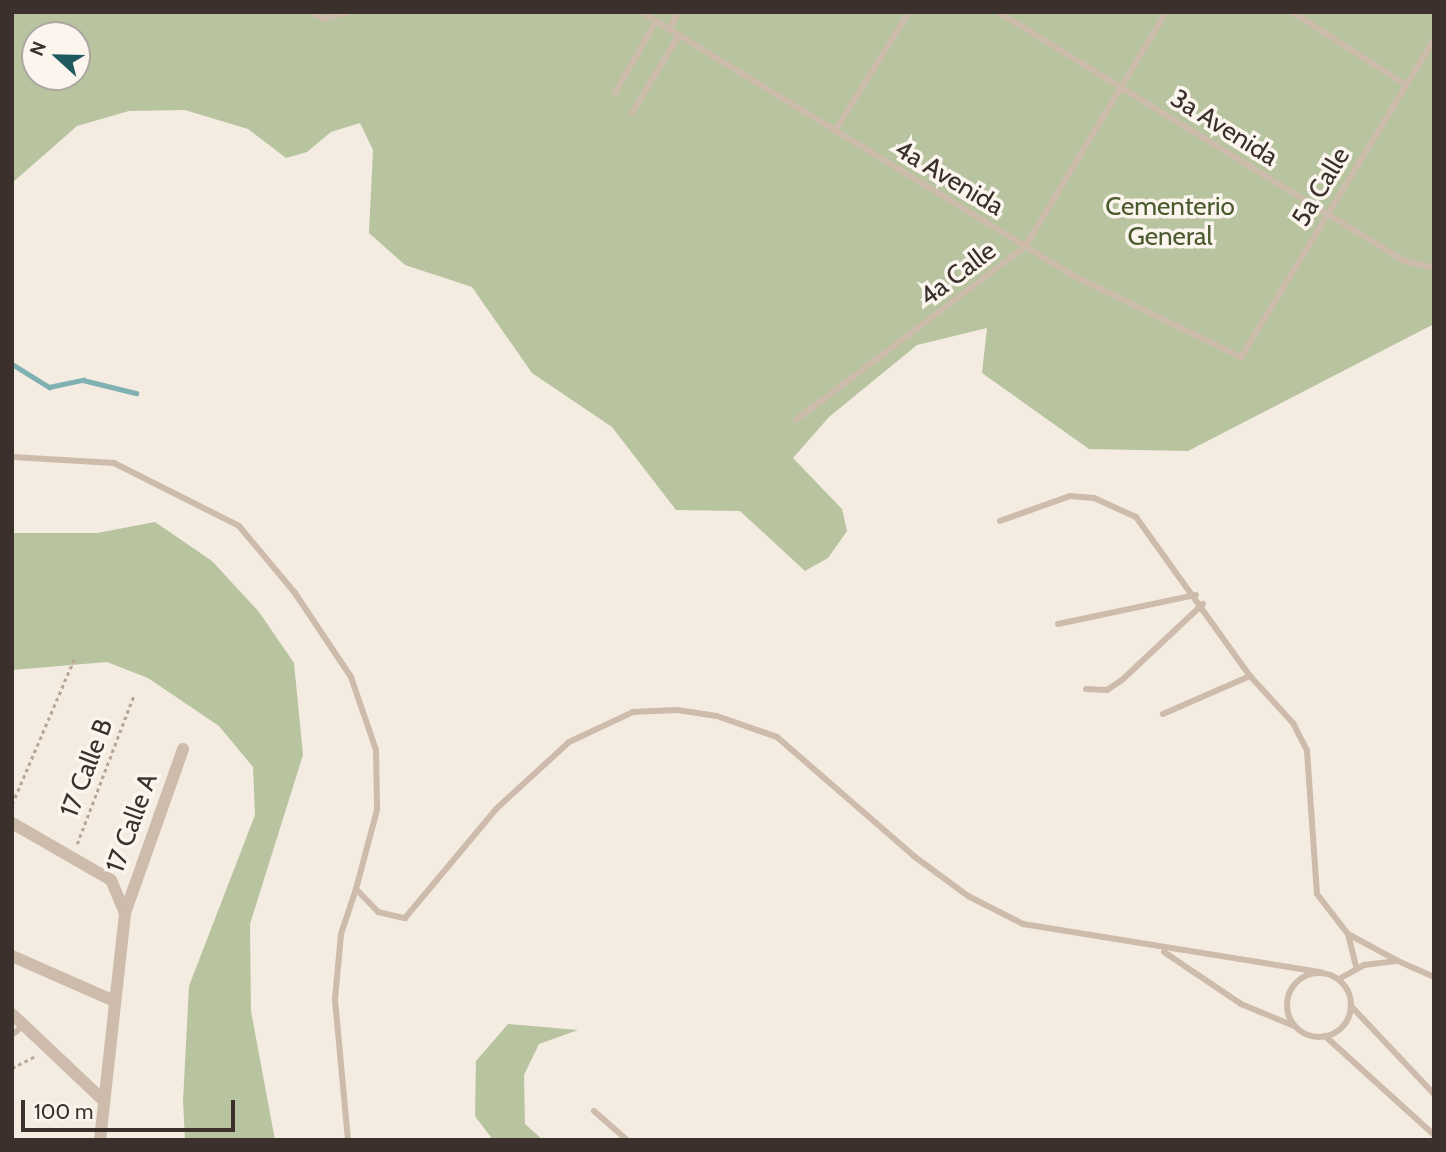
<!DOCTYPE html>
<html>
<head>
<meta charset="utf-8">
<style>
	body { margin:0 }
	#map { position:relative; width:1446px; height:1152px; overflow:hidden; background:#f4ebe1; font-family:Cabin,sans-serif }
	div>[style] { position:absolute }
	.green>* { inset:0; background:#b8c4a0 }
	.stream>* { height:4.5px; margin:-2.25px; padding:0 2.25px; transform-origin:2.25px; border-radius:2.25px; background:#7fb0b2 }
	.path>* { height:2.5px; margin-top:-1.25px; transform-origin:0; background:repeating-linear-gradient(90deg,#b9a596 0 3.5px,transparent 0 7px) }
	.service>* { height:6px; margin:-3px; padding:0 3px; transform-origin:3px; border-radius:3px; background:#cdbbac }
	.service>.ring { margin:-3px; padding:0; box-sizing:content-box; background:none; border:6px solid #cdbbac; border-radius:50% }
	.minor>* { height:12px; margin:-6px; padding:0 6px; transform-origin:6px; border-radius:6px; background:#cdbbac }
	span { translate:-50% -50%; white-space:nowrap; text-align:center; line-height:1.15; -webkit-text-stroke:7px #fbf5ee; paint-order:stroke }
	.street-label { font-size:26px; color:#3b302b }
	.park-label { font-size:26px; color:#4a5a2e }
	.frame { position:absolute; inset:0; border:14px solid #3b302b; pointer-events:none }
	.north { position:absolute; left:21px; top:21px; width:70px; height:70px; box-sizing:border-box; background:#fbf5ee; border:2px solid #aea6a0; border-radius:50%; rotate:292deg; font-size:19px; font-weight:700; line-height:28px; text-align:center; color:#3b302b }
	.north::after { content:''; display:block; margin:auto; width:24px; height:32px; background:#1f5a5e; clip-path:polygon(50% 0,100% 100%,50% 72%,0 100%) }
	.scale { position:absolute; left:21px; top:1100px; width:214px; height:32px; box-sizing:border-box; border:4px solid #3b302b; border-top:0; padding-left:9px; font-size:21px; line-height:24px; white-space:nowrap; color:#3b302b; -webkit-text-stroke:5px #fbf5ee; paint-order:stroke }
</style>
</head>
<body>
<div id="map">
	<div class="green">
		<div style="clip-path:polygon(evenodd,12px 12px,1434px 12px,1434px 324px,1188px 451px,1089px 449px,982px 373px,987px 328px,917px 345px,829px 417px,793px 458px,842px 509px,847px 531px,828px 558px,805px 571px,740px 511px,676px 510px,612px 427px,532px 373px,472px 287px,405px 265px,369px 233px,373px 150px,360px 123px,331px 132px,307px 152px,286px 158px,248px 129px,185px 110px,129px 111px,77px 126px,12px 183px,12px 12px,35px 35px,77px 35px,77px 77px,35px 77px,35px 35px)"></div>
		<div style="clip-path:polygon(155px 522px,212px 561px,259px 612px,294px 663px,303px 755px,250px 924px,251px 1011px,275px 1140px,185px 1140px,183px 1101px,189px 986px,255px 815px,253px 767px,219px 726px,148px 678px,107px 662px,12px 670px,12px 533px,97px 533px)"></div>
		<div style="clip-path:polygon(508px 1024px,578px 1030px,539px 1044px,524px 1075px,525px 1124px,543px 1140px,493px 1140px,475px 1116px,476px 1061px)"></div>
	</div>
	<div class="stream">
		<div style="left:12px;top:364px;width:44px;rotate:31.9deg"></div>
		<div style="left:49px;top:387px;width:35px;rotate:-12deg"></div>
		<div style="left:83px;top:380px;width:55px;rotate:13.8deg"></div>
	</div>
	<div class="path">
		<div style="left:12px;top:804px;width:158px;rotate:-66.8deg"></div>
		<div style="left:77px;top:844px;width:160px;rotate:-69.1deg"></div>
		<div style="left:12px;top:1068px;width:28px;rotate:-27deg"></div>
	</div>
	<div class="service">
		<div style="left:311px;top:12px;width:14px;rotate:30deg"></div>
		<div style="left:323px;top:19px;width:26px;rotate:-16deg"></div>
		<div style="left:641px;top:12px;width:507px;rotate:31.37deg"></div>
		<div style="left:1074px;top:276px;width:186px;rotate:25.9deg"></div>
		<div style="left:1241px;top:357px;width:371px;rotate:-58.7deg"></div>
		<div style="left:998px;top:12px;width:474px;rotate:31.5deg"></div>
		<div style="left:1402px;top:260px;width:33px;rotate:14deg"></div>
		<div style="left:1292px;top:12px;width:135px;rotate:32.6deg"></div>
		<div style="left:669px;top:29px;width:20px;rotate:-60deg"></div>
		<div style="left:615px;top:93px;width:83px;rotate:-60.3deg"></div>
		<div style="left:632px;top:113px;width:91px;rotate:-58.9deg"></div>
		<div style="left:835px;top:131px;width:140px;rotate:-58.1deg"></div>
		<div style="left:796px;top:420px;width:287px;rotate:-37.1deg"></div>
		<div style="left:1025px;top:247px;width:274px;rotate:-59deg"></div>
		<div style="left:12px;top:457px;width:102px;rotate:3.4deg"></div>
		<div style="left:114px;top:463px;width:140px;rotate:26.7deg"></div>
		<div style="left:239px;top:526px;width:87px;rotate:50.1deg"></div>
		<div style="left:295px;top:593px;width:101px;rotate:56.3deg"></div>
		<div style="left:351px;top:677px;width:77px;rotate:71.1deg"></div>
		<div style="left:376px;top:750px;width:60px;rotate:89deg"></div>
		<div style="left:377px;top:810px;width:82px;rotate:104.9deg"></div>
		<div style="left:356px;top:889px;width:32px;rotate:46deg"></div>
		<div style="left:378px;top:912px;width:28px;rotate:13deg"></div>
		<div style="left:405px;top:918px;width:142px;rotate:-50.1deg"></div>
		<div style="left:496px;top:809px;width:99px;rotate:-42.5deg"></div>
		<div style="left:569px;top:742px;width:71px;rotate:-25.1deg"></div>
		<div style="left:633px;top:712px;width:44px;rotate:-2.6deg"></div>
		<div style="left:677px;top:710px;width:40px;rotate:8.5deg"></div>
		<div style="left:717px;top:716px;width:64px;rotate:19.3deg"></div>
		<div style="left:777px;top:737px;width:183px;rotate:41deg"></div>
		<div style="left:915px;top:857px;width:66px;rotate:36.3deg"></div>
		<div style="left:968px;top:896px;width:62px;rotate:27deg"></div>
		<div style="left:1023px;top:924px;width:302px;rotate:9.2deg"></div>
		<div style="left:1000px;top:521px;width:74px;rotate:-19.7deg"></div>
		<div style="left:1070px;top:496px;width:24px;rotate:5deg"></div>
		<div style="left:1094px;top:498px;width:46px;rotate:24.3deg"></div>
		<div style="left:1136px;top:517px;width:196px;rotate:54.4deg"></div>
		<div style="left:1250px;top:676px;width:64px;rotate:47.5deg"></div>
		<div style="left:1293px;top:723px;width:31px;rotate:63deg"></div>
		<div style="left:1307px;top:751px;width:143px;rotate:86deg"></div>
		<div style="left:1317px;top:894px;width:51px;rotate:52.2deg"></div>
		<div style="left:1348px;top:934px;width:36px;rotate:76deg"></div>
		<div style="left:1058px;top:624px;width:141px;rotate:-11.9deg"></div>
		<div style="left:1086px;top:689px;width:21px;rotate:3deg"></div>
		<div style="left:1107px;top:690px;width:18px;rotate:-34deg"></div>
		<div style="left:1122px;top:680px;width:111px;rotate:-43.2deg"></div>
		<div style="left:1163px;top:714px;width:95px;rotate:-23.6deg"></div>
		<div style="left:1348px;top:934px;width:55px;rotate:28.4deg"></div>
		<div style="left:1164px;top:952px;width:93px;rotate:34deg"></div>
		<div style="left:1241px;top:1004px;width:57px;rotate:22.5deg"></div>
		<div class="ring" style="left:1287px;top:973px;width:58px;height:58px"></div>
		<div style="left:1339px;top:979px;width:29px;rotate:-29deg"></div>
		<div style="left:1364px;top:965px;width:34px;rotate:-7deg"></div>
		<div style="left:1398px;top:961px;width:39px;rotate:24deg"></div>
		<div style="left:1351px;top:1006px;width:121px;rotate:46.7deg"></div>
		<div style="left:12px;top:1035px;width:16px;rotate:-40deg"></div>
		<div style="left:1325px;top:1036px;width:147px;rotate:42.2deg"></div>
		<div style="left:594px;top:1111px;width:44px;rotate:41.3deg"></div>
		<div style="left:348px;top:1140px;width:142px;rotate:-95.3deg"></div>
		<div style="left:335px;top:999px;width:65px;rotate:-84.7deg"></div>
		<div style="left:341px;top:934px;width:47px;rotate:-71.6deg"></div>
	</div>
	<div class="minor">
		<div style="left:12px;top:823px;width:114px;rotate:29.9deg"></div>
		<div style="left:111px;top:880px;width:36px;rotate:67deg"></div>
		<div style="left:12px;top:956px;width:111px;rotate:23.8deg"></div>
		<div style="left:12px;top:1014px;width:125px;rotate:43.4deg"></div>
		<div style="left:100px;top:1140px;width:228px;rotate:-83.7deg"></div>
		<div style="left:125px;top:913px;width:174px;rotate:-70.5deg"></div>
	</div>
	<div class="street-label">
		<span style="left:1224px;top:128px;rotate:32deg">3a Avenida</span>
		<span style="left:949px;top:178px;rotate:31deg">4a Avenida</span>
		<span style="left:1321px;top:187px;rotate:-59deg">5a Calle</span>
		<span style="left:958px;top:274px;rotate:-37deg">4a Calle</span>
		<span style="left:87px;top:768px;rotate:-69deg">17 Calle B</span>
		<span style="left:132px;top:823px;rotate:-70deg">17 Calle A</span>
	</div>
	<div class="park-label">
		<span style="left:1170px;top:222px">Cementerio<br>General</span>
	</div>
	<div class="frame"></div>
	<div class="north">N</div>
	<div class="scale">100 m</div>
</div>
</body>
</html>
